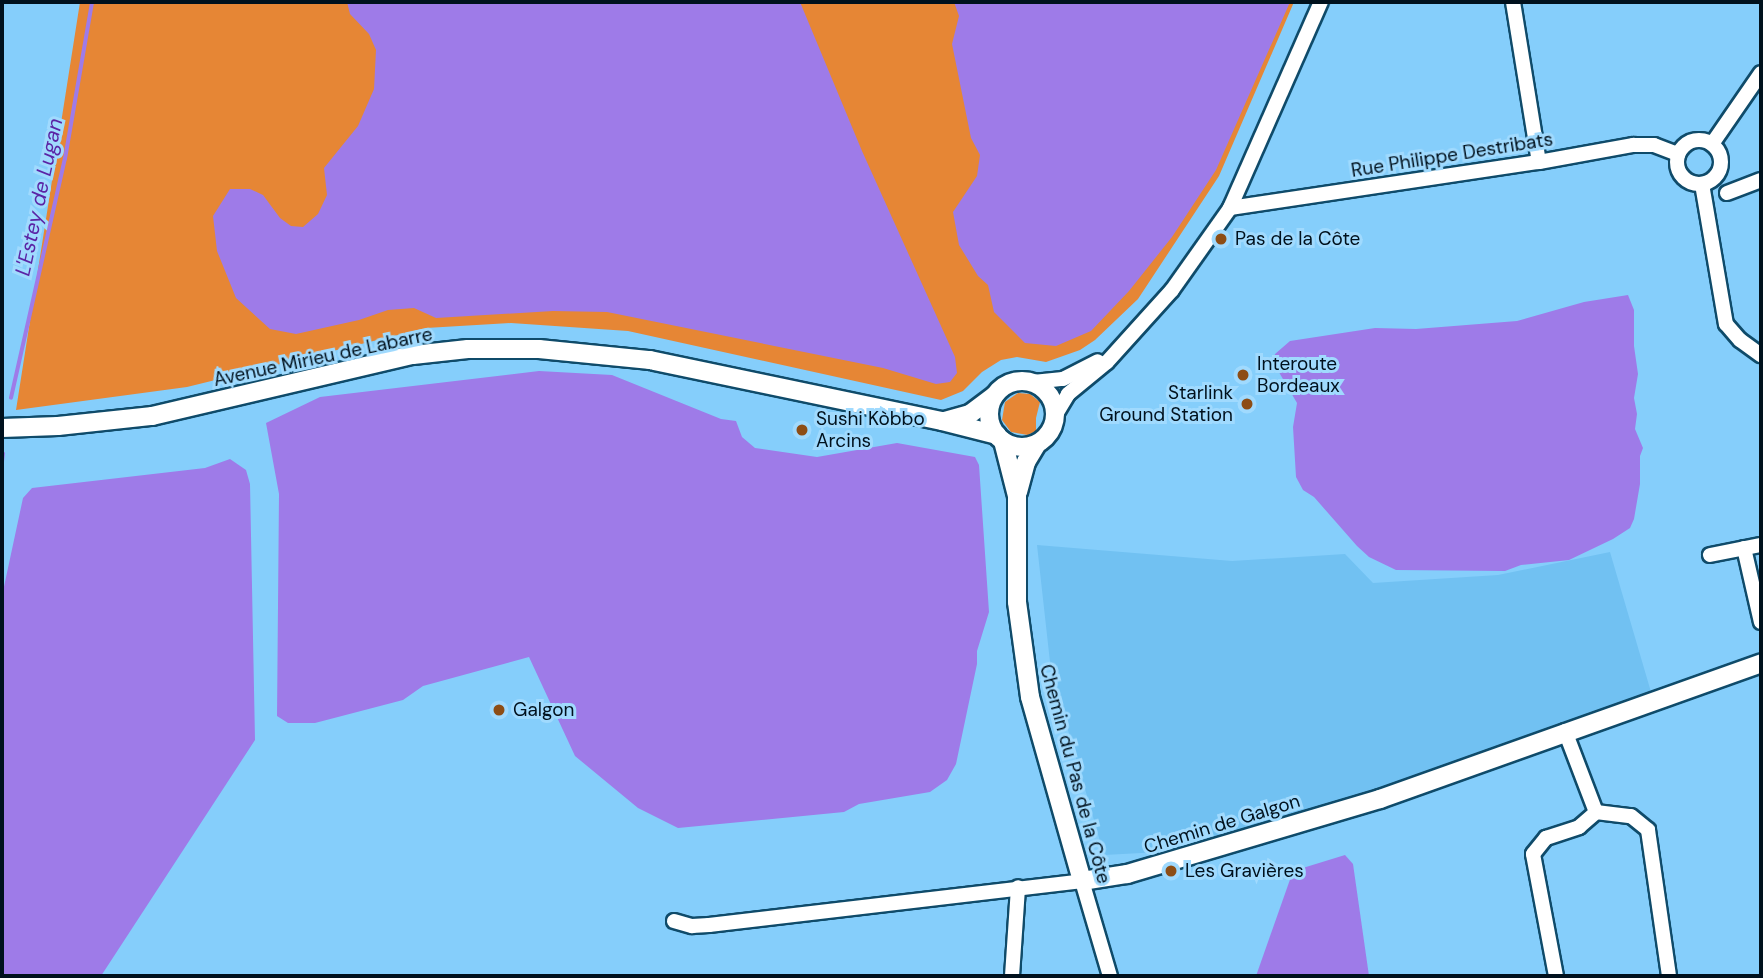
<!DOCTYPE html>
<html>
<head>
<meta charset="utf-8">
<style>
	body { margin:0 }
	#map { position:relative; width:1763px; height:978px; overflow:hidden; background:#85cefb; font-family:"DM Sans",sans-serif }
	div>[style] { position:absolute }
	.built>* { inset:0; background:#71c1f2 }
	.green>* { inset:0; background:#e68635 }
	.water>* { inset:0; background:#9e7be8 }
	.stream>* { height:3.5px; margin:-1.75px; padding:0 1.75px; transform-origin:1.75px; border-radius:1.75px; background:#9e7be8 }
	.roads { filter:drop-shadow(2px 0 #0f4b6a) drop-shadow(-2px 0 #0f4b6a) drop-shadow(0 2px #0f4b6a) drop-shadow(0 -2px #0f4b6a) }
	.minor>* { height:14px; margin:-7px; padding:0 7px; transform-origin:7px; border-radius:7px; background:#fff }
	.minor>.ring { margin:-7px; padding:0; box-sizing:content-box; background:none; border:14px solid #fff; border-radius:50% }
	.major>* { height:18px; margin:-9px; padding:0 9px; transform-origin:9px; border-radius:9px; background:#fff }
	.major>.ring { margin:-9px; padding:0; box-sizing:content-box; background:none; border:18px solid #fff; border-radius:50% }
	.dots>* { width:19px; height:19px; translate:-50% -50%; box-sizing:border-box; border:4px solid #a0dafe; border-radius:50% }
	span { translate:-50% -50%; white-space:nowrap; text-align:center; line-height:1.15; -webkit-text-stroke:6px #a0dafe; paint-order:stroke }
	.street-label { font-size:19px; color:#00111d }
	.poi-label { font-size:19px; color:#00111d }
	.left { translate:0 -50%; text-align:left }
	.right { translate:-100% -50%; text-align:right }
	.water-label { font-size:21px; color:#5b24a5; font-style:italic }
	.frame { position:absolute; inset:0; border:4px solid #00111d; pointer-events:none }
</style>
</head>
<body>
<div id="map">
	<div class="built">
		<div style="clip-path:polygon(1037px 545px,1232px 561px,1345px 554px,1373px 583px,1498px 575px,1610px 552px,1651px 692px,1327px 807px,1179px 851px,1104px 855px,1051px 671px)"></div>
	</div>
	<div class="green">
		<div style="clip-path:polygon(80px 2px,1294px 2px,1219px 176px,1138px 299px,1095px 340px,1080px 350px,1046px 362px,1017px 357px,1001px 360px,982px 372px,963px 391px,941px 400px,628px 331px,511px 323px,426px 328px,187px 387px,16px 410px)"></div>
		<div style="clip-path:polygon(1018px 393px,1030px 394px,1040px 402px,1036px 418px,1036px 431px,1028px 435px,1011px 432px,1002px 420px,1005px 402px)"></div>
	</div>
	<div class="water">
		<div style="clip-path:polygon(347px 2px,800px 2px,862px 151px,955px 357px,957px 373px,950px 382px,936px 384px,883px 368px,607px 312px,553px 311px,436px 318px,414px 308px,388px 310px,359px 320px,296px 334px,270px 329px,236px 298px,217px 251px,213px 216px,230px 189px,250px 189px,263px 195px,280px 218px,291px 226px,303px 227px,318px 214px,327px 195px,324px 168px,358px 126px,374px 89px,376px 50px,369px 34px,350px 14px)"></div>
		<div style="clip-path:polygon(954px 2px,1290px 2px,1216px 170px,1172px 237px,1129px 291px,1091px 331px,1056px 346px,1025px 343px,994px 312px,988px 285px,978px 276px,959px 245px,953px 212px,977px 176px,980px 155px,971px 138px,952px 44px,959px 16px)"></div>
		<div style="clip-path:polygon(1628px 295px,1634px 310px,1634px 346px,1638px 374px,1634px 398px,1637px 414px,1635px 429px,1643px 448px,1640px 456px,1640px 484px,1634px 519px,1630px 528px,1613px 539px,1569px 560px,1521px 565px,1505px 571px,1396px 570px,1369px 557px,1357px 546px,1314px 497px,1303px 490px,1296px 477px,1293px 427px,1297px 403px,1273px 362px,1275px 354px,1290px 341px,1375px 328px,1416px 329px,1517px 321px,1584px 302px)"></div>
		<div style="clip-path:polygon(539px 371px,612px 375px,721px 419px,736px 421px,742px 437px,755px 448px,817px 457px,897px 443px,975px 457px,979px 465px,989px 612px,977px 651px,977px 664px,956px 764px,947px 780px,930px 792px,859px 804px,844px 812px,678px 828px,638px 808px,575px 756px,529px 657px,423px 686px,403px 700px,315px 723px,288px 723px,277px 716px,279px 494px,266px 423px,320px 397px)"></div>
		<div style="clip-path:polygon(230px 459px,246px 470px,250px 484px,255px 740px,101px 976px,2px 976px,2px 596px,23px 498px,32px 488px,205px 468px)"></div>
		<div style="clip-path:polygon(1345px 855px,1353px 864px,1369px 976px,1256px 976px,1293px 871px)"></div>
	</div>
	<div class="stream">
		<div style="left:11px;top:398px;width:245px;rotate:-77.3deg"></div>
		<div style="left:65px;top:159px;width:159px;rotate:-80.2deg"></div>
		<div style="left:2px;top:462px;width:8px;rotate:-83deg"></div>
	</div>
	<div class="roads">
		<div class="minor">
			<div style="left:1513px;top:2px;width:162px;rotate:80.8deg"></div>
			<div class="ring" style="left:1677px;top:140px;width:30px;height:30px"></div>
			<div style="left:1712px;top:144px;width:86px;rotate:-55.4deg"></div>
			<div style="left:1702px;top:184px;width:142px;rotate:80.3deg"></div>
			<div style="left:1726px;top:324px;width:21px;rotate:49deg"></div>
			<div style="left:1740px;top:340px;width:26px;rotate:36deg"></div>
			<div style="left:1727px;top:193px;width:36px;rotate:-21deg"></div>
			<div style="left:1230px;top:208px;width:312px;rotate:-8.5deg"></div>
			<div style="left:1539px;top:162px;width:96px;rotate:-10.3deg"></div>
			<div style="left:1633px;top:145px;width:21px"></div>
			<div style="left:1654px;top:145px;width:26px;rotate:21deg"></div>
			<div style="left:1033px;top:382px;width:30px;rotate:-6deg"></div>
			<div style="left:1063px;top:379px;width:39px;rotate:-27deg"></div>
			<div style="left:1055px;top:416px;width:26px;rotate:-59deg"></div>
			<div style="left:1068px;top:394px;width:50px;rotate:-39.4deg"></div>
			<div style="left:1107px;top:362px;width:97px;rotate:-47.9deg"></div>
			<div style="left:1172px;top:290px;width:100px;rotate:-54.7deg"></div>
			<div style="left:1230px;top:208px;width:225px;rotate:-66.2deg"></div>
			<div style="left:1744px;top:548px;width:76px;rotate:77.1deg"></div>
			<div style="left:1710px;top:555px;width:52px;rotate:-11.1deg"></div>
			<div style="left:1565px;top:731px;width:87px;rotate:69.1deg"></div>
			<div style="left:1596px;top:812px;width:35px;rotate:7deg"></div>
			<div style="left:1631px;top:816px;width:22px;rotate:39deg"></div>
			<div style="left:1648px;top:830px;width:148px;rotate:81.8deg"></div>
			<div style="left:674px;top:921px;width:19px;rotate:16deg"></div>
			<div style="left:692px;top:926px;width:17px;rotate:-3deg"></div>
			<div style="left:709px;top:925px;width:376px;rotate:-6.7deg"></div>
			<div style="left:1082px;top:881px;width:99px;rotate:73.6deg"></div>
			<div style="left:1012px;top:976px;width:89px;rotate:-86.1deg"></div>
			<div style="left:1556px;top:976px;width:124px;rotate:-100.7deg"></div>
			<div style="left:1533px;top:854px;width:21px;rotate:-51deg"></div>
			<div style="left:1546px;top:838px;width:35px;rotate:-18deg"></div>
			<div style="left:1579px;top:827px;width:23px;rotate:-41deg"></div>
		</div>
		<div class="major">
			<div class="ring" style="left:989px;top:381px;width:48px;height:48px"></div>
			<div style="left:945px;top:421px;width:26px;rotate:-16deg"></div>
			<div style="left:970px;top:414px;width:30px;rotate:-37deg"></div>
			<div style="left:2px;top:428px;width:56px;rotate:-2deg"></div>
			<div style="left:58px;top:426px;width:95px;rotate:-6.1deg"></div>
			<div style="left:152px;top:416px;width:268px;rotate:-13.2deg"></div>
			<div style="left:413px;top:355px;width:55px;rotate:-6.2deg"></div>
			<div style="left:468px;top:349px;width:71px"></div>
			<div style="left:539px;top:349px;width:112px;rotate:5.7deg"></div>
			<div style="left:650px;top:360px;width:298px;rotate:11.8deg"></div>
			<div style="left:942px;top:421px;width:57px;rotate:14.3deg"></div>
			<div style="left:1003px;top:441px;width:57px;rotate:75.7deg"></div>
			<div style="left:1017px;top:496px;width:106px;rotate:90deg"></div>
			<div style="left:1017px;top:602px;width:96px;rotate:82.2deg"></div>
			<div style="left:1030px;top:697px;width:191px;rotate:74.2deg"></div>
			<div style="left:1082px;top:881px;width:46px;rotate:-8.8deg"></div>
			<div style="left:1127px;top:874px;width:264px;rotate:-16.5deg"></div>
			<div style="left:1380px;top:799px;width:405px;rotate:-19.6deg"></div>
			<div style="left:1018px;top:492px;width:31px;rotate:-75deg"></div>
			<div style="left:1026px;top:462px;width:21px;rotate:-59deg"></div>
		</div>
	</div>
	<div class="dots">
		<div style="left:1221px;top:239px;background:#8d4d15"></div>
		<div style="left:1243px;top:375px;background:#8d4d15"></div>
		<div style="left:1247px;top:404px;background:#8d4d15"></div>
		<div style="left:802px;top:430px;background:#8d4d15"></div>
		<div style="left:499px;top:710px;background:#8d4d15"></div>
		<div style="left:1171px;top:871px;background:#8d4d15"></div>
	</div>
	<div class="street-label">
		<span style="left:1452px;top:155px;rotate:-9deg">Rue Philippe Destribats</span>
		<span style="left:323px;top:357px;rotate:-12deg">Avenue Mirieu de Labarre</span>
		<span style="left:1075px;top:774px;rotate:75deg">Chemin du Pas de la Côte</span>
		<span style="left:1222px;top:824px;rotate:-17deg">Chemin de Galgon</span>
	</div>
	<div class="poi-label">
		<span class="left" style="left:1235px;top:239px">Pas de la Côte</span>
		<span class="left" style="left:1257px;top:375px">Interoute<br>Bordeaux</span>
		<span class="right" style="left:1233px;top:404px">Starlink<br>Ground Station</span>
		<span class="left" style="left:816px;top:430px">Sushi Kòbbo<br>Arcins</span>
		<span class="left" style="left:513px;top:710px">Galgon</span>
		<span class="left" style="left:1185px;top:871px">Les Gravières</span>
	</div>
	<div class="water-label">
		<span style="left:39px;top:197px;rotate:-78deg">L'Estey de Lugan</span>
	</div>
	<div class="frame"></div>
</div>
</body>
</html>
